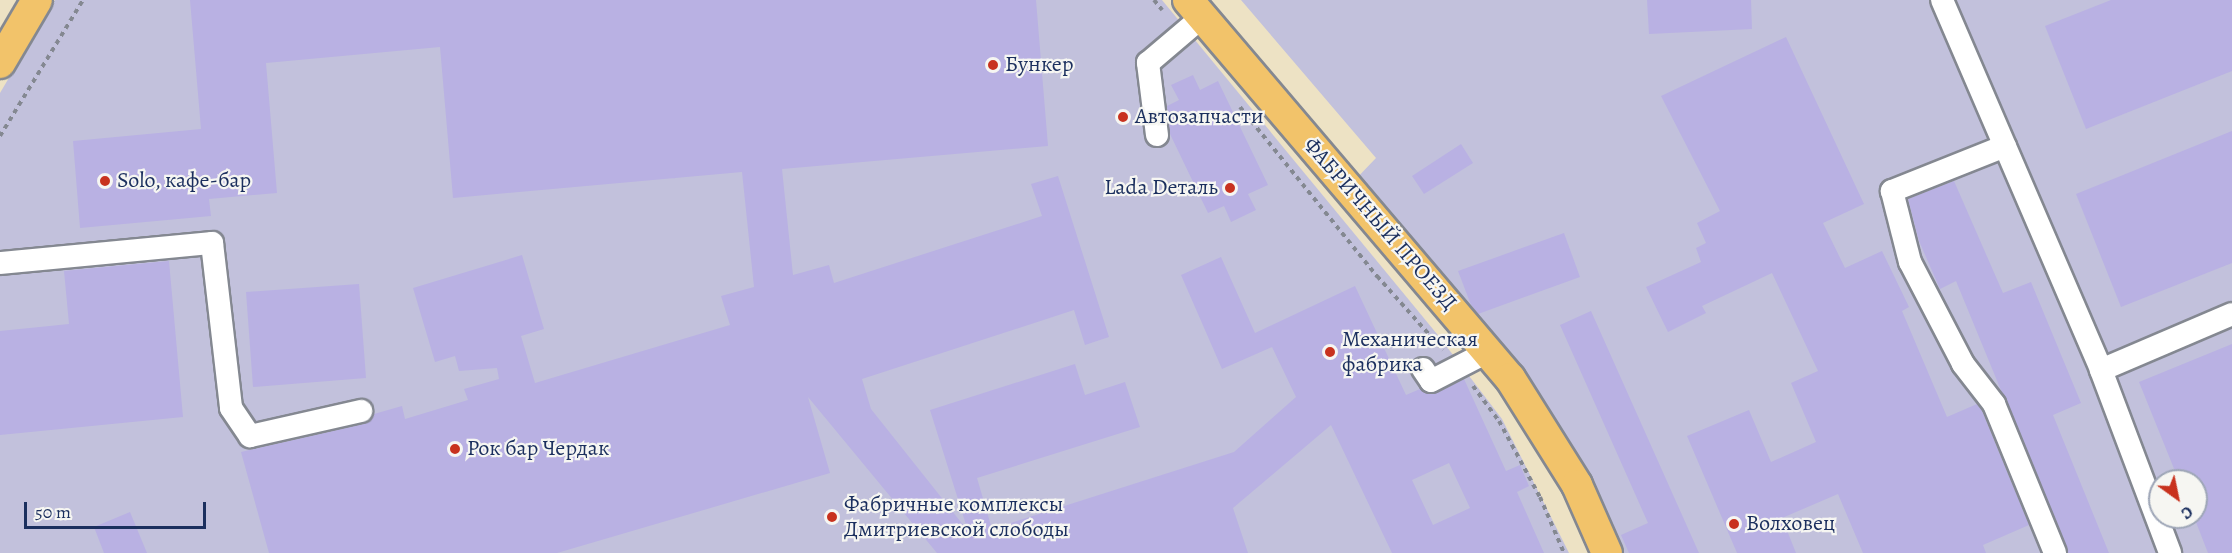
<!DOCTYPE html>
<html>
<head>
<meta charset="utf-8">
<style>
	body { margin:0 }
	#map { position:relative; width:2232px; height:553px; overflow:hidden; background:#ede2c4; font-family:Alegreya,serif }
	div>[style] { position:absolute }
	.industrial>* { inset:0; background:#c2c1dc }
	.building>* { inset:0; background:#b9b1e3 }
	.path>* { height:4px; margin-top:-2px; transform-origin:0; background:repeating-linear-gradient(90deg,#848891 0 4.5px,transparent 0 9px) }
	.roads { filter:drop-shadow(2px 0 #848891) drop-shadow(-2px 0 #848891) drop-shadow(0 2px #848891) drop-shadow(0 -2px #848891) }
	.minor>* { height:22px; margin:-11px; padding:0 11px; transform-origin:11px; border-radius:11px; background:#fff }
	.major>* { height:30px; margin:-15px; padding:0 15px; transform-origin:15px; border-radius:15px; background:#f2c36a }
	.dots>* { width:16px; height:16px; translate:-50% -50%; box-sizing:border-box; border:3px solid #f6f6f2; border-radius:50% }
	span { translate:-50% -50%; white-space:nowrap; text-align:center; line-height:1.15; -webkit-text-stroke:4.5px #f6f6f2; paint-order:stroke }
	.poi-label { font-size:22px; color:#1b2f5e }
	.left { translate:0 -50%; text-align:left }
	.right { translate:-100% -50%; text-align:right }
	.street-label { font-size:22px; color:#1b2f5e }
	.north { position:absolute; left:2148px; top:469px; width:60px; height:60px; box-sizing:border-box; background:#f6f6f2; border:2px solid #9ea6b7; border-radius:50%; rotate:147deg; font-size:16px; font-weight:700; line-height:24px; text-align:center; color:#1b2f5e }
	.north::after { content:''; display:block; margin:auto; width:21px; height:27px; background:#c8321e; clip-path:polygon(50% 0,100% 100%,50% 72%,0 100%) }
	.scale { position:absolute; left:24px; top:502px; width:182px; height:27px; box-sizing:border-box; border:3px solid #1b2f5e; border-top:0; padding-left:8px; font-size:18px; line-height:21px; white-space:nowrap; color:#1b2f5e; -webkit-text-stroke:4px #f6f6f2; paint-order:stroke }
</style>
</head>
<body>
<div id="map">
	<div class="industrial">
		<div style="clip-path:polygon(55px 0,1162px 0,1437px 334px,1502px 419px,1569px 553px,0 553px,0 93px)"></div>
		<div style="clip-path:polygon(evenodd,1241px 0,2232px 0,2232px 553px,1612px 553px,1576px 472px,1352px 183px,1376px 158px,1241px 0,2160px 481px,2196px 481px,2196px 517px,2160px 517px,2160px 481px)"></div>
	</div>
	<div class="building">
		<div style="clip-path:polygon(evenodd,190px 0,1036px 0,1048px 146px,782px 169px,793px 275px,829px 265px,834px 283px,1042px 216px,1031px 184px,1058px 176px,1109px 337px,1085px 345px,1074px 310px,862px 379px,871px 409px,968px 531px,930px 410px,1075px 364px,1085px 395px,1125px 382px,1140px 427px,977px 478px,992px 529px,1234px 452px,1296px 397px,1272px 347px,1222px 369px,1181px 275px,1221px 257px,1255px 333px,1355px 286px,1406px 395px,1420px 389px,1437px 393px,1464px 379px,1506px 471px,1520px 465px,1529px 486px,1517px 492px,1544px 553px,1392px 553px,1331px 425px,1233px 508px,1248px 553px,937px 553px,808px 397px,830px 473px,557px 553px,269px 553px,241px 452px,364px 424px,374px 414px,402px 406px,405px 419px,468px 400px,464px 389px,499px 379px,497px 368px,459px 371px,455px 356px,435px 362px,413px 288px,522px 255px,544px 329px,521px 336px,535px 383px,730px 325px,721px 296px,754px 287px,742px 172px,453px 198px,440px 47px,266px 63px,277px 193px,209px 199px,211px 216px,80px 228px,73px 141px,201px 129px,190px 0,1449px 463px,1470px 508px,1433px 525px,1412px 480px,1449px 463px)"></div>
		<div style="clip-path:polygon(1647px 0,1751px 0,1752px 29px,1649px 34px)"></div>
		<div style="clip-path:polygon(2111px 0,2232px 0,2232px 71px,2086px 129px,2045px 26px)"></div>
		<div style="clip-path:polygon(1786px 37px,1864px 204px,1823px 223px,1845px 268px,1882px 251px,1909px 307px,1902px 311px,1947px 417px,1977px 404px,1982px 411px,2029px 525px,1983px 545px,1986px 553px,1863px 553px,1838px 494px,1782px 518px,1796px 553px,1737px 553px,1687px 436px,1749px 410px,1771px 462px,1816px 442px,1791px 383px,1818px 371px,1772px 273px,1702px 306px,1706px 313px,1668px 332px,1646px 287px,1701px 262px,1696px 248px,1706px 243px,1697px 223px,1720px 211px,1661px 96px)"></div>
		<div style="clip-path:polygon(1193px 75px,1200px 90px,1218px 81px,1268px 185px,1248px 194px,1256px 210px,1231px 222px,1224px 206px,1208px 213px,1170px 134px,1167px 106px,1179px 100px,1171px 85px)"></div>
		<div style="clip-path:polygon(2232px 131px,2232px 263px,2121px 307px,2076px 194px)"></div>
		<div style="clip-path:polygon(1461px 144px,1473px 163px,1424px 194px,1412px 176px)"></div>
		<div style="clip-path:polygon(1954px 181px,2003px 293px,2031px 282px,2081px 403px,2053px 415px,2109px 553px,2068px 553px,1956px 281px,1940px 289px,1919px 241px,1908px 199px)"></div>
		<div style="clip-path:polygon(1564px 233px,1580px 277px,1478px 314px,1471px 305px,1458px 271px)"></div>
		<div style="clip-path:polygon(169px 261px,183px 417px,0 435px,0 331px,69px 324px,64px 271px)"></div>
		<div style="clip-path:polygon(359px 284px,366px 378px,253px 387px,246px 292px)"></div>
		<div style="clip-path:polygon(1591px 311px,1699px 553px,1629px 553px,1621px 535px,1648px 523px,1560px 325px)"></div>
		<div style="clip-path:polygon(2232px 344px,2232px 553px,2208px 553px,2194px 517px,2196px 481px,2179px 481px,2139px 382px)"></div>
		<div style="clip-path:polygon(130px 512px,147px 553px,104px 553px,94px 527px)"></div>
	</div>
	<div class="path">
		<div style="left:1154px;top:0;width:13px;rotate:51deg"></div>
		<div style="left:1240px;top:107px;width:218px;rotate:51deg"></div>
		<div style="left:1377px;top:276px;width:99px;rotate:48.3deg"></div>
		<div style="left:0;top:136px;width:159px;rotate:-58.6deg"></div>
		<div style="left:1473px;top:386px;width:44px;rotate:53.4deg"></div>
		<div style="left:1499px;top:421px;width:86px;rotate:61.7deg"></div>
		<div style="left:1540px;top:497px;width:61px;rotate:66.8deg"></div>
	</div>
	<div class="roads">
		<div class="minor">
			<div style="left:1942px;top:0;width:403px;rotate:66.7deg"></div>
			<div style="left:2101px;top:370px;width:196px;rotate:69.3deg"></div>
			<div style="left:1157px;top:135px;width:73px;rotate:-97.1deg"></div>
			<div style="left:1148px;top:63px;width:70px;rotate:-40.3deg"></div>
			<div style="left:2005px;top:146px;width:122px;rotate:158.3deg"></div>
			<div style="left:1892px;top:191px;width:73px;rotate:75.8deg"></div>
			<div style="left:1910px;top:262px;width:115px;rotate:62.5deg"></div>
			<div style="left:1963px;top:364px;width:51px;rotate:52.2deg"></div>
			<div style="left:1994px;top:404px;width:161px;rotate:67.7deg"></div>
			<div style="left:0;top:263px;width:213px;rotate:-5.4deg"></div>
			<div style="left:212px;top:243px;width:166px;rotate:83.4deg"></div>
			<div style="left:231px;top:408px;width:34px;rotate:56deg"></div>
			<div style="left:250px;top:436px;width:114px;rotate:-12.7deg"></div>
			<div style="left:1423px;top:369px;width:14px;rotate:56deg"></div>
			<div style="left:1431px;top:381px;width:65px;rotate:-27.3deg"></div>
			<div style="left:2101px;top:370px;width:142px;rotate:-23.1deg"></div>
		</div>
		<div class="major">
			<div style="left:1188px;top:0;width:497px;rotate:49.6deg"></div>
			<div style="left:1510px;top:378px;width:126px;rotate:57.9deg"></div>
			<div style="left:1577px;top:485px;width:74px;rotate:66.2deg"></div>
			<div style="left:0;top:63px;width:73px;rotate:-59.6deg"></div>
		</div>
	</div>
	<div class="dots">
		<div style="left:993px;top:65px;background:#c8321e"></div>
		<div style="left:1123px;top:117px;background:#c8321e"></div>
		<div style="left:105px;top:181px;background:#c8321e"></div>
		<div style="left:1230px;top:188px;background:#c8321e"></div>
		<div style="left:1330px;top:352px;background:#c8321e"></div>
		<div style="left:455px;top:449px;background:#c8321e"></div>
		<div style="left:832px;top:517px;background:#c8321e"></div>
		<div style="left:1734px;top:524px;background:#c8321e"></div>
	</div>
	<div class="poi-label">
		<span class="left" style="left:1005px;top:65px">Бункер</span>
		<span class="left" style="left:1135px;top:117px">Автозапчасти</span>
		<span class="left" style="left:117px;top:181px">Solo, кафе-бар</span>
		<span class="right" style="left:1218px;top:188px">Lada Dеталь</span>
		<span class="left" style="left:1342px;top:352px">Механическая<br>фабрика</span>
		<span class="left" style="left:467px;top:449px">Рок бар Чердак</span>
		<span class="left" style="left:844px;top:517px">Фабричные комплексы<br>Дмитриевской слободы</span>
		<span class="left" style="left:1746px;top:524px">Волховец</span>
	</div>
	<div class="street-label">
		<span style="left:1380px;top:224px;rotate:49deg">ФАБРИЧНЫЙ ПРОЕЗД</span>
	</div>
	<div class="north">С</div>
	<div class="scale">50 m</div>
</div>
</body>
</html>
